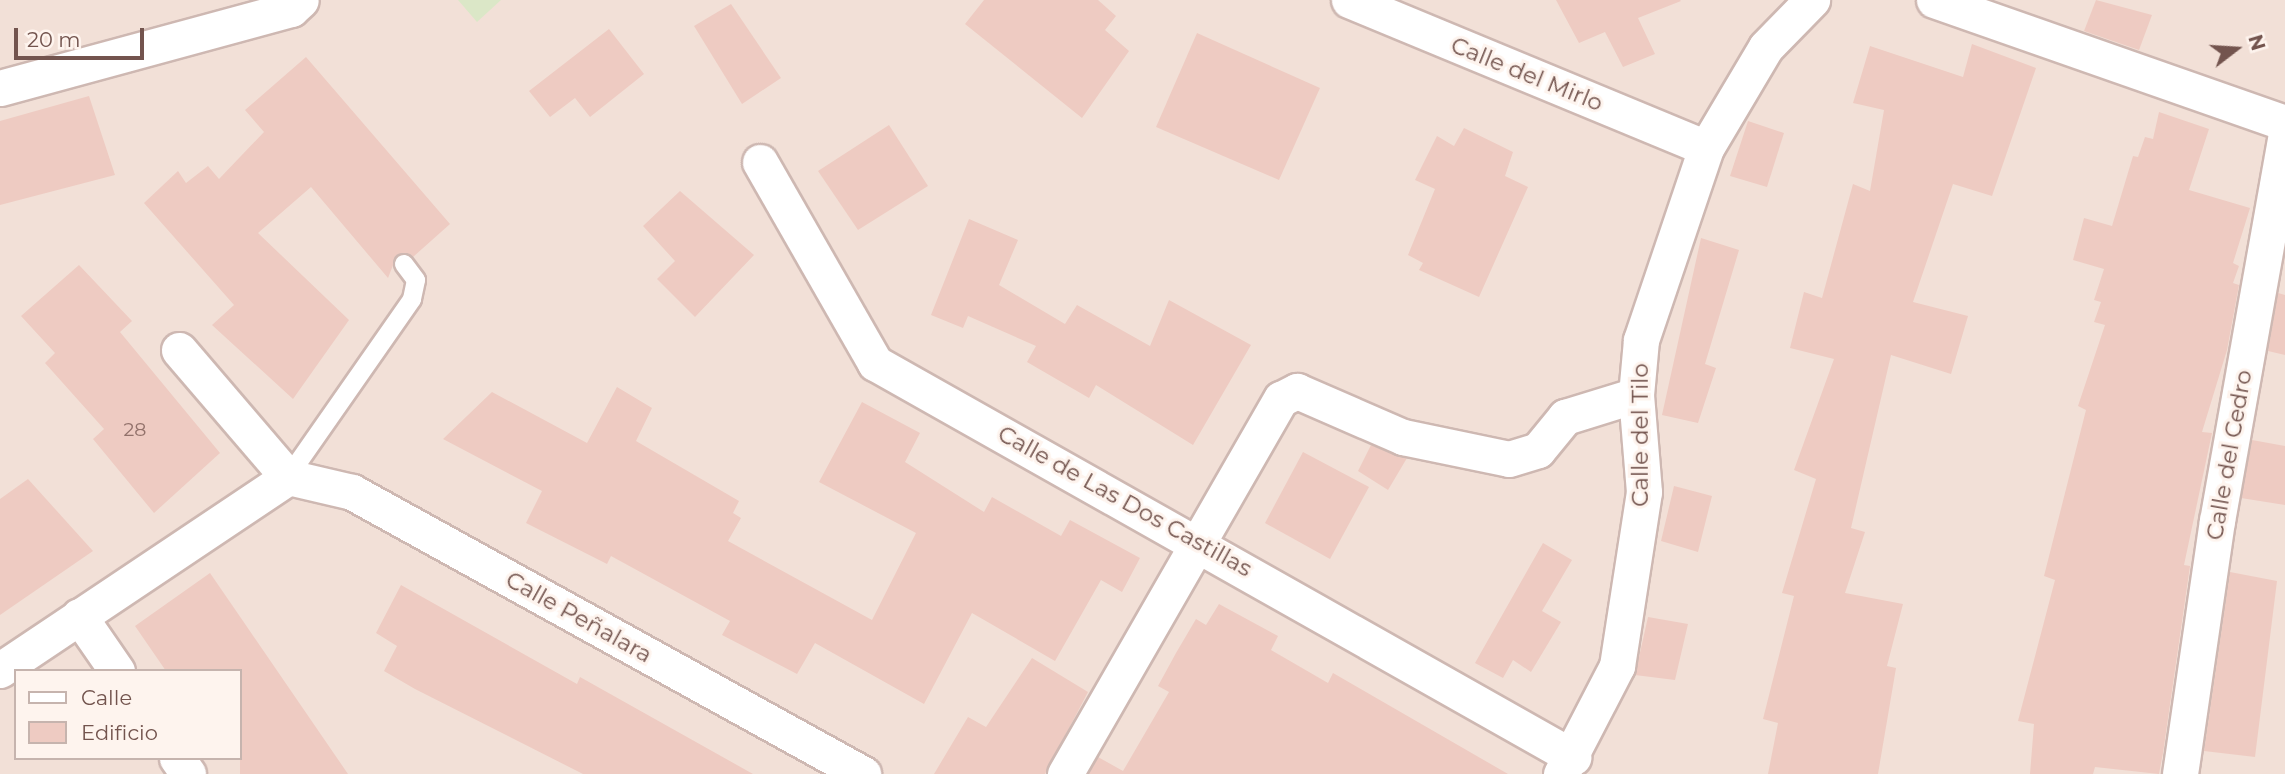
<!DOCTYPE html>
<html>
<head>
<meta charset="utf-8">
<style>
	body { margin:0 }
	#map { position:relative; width:2285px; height:774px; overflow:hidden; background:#fbf0e8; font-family:Montserrat,sans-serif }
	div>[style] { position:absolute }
	.residential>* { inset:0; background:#f2e0d7 }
	.green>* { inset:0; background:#dbe7c7 }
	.building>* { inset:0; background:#eecbc2 }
	.roads { filter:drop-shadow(2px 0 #ceb8b2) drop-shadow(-2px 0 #ceb8b2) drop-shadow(0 2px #ceb8b2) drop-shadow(0 -2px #ceb8b2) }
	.service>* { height:18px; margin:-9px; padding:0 9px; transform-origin:9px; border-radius:9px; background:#fff }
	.minor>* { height:35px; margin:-17.5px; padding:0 17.5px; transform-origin:17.5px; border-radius:17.5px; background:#fff }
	span { translate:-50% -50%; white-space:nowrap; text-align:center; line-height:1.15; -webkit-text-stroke:6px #fef4ee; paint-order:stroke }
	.number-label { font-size:19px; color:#92726b }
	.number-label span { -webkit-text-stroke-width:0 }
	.street-label { font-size:23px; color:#73544e }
	.legend { position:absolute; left:14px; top:669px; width:228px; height:91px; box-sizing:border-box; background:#fef4ee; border:2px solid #c6b4ae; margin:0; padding:9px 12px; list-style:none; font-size:21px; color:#73544e }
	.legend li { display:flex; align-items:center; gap:14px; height:35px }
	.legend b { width:35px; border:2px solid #c6b4ae }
	.north { position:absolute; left:2201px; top:14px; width:70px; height:70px; -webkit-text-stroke:5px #fef4ee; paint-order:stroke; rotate:73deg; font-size:19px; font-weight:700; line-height:28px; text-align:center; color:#73544e }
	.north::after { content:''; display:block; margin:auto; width:24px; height:32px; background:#73544e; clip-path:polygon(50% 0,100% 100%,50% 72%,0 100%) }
	.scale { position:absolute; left:14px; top:28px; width:130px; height:32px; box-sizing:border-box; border:4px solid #73544e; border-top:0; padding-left:9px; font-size:21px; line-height:24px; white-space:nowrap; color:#73544e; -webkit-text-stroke:5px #fef4ee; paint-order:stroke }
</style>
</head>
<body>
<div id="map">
	<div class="residential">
		<div style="clip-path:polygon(evenodd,0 0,2285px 0,2285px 774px,0 774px,0 0,16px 671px,240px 671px,240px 758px,16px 758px,16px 671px)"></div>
	</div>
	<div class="green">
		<div style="clip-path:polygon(458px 0,501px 0,477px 22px)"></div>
	</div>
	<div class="building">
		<div style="clip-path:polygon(984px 0,1098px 0,1116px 16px,1105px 30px,1129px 51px,1082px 118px,965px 24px)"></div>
		<div style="clip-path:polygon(1556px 0,1680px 0,1681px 1px,1638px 18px,1655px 54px,1623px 67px,1605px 32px,1579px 43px)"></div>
		<div style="clip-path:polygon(2096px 0,2152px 15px,2139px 50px,2084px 31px)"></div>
		<div style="clip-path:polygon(731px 4px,781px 78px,742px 104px,694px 26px)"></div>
		<div style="clip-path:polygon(609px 29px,644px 74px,590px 117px,575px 98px,550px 117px,529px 91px)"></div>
		<div style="clip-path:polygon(1197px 33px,1320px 88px,1279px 180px,1156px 127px)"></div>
		<div style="clip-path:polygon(1972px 44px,2036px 68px,1992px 196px,1953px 184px,1913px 302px,1968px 316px,1951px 374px,1891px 355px,1851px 528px,1865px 532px,1845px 593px,1903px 604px,1887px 666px,1896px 668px,1878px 774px,1768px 774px,1778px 723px,1763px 719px,1794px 596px,1782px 593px,1816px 479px,1794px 470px,1834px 359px,1790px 348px,1804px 292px,1822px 298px,1853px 184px,1870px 191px,1884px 110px,1853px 103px,1870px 46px,1963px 77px)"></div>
		<div style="clip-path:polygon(306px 57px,450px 224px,413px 257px,397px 255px,388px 278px,311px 187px,258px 233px,349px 320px,293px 399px,212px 325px,234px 305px,144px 203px,178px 171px,186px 183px,208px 166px,219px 179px,264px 132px,245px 110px)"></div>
		<div style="clip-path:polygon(89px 96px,115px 175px,0 205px,0 121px)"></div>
		<div style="clip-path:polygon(2159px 112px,2209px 129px,2189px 190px,2250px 208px,2233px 263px,2239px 266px,2233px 283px,2239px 285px,2227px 350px,2202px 432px,2212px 433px,2184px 565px,2190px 566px,2163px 753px,2159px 774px,2095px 767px,2093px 774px,2030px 774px,2034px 724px,2018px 721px,2055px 580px,2044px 576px,2086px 410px,2078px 406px,2105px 325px,2094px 322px,2101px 302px,2094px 300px,2104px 269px,2073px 260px,2084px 218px,2112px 226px,2133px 156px,2138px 157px,2145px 137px,2153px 139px)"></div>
		<div style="clip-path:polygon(1748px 121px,1784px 133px,1767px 187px,1730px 176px)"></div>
		<div style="clip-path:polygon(889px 125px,928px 186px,858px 230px,818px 171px)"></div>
		<div style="clip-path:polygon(1464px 128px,1513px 152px,1505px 176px,1528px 187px,1479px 297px,1419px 270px,1423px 263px,1408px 255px,1435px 189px,1415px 180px,1437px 136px,1454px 146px)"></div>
		<div style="clip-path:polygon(680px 191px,754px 255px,695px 317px,657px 279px,675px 261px,643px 226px)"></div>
		<div style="clip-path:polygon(969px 219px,1018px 240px,999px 285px,1065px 324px,1077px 305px,1150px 346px,1169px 300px,1251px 345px,1193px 445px,1096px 385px,1089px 398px,1027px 362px,1036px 346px,968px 316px,963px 328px,931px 315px)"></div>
		<div style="clip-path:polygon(1701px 238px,1739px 250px,1705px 364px,1716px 368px,1698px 423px,1662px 415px)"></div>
		<div style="clip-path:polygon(79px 265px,132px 321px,120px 332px,220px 453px,154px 513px,93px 439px,104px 429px,45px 363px,55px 353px,21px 316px)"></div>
		<div style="clip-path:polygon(2278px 293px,2285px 295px,2285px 355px,2268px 351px)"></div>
		<div style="clip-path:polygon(617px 387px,652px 408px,636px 441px,739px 501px,733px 513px,741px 518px,728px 541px,872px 620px,916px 533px,819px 482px,862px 402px,920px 433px,905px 462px,984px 512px,992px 497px,1061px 536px,1070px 520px,1140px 558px,1122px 592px,1101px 580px,1055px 661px,972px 613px,924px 704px,815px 643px,797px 674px,722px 635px,730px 621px,611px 556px,607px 564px,526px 523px,542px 491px,443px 439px,492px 392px,587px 443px)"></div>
		<div style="clip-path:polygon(2252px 440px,2285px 446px,2285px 505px,2241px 498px)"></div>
		<div style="clip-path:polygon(1371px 445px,1407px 458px,1388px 490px,1358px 471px)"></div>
		<div style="clip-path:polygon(1303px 452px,1369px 487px,1330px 559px,1265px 523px)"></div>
		<div style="clip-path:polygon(28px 479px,93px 551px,0 615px,0 499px)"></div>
		<div style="clip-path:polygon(1674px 486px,1712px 496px,1698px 552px,1661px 541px)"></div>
		<div style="clip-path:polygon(1543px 543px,1572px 560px,1542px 611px,1561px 622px,1531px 672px,1513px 660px,1503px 678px,1475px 663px)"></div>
		<div style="clip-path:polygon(2230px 572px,2277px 581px,2255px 757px,2204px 751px)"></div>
		<div style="clip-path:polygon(210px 573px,243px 621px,348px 774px,240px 774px,240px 671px,166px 671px,135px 626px)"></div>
		<div style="clip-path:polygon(401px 585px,577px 684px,580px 677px,753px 774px,583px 774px,415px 689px,384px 671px,397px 646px,376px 633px)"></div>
		<div style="clip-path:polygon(1219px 604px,1278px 636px,1271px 650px,1328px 683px,1333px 673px,1508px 774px,1088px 774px,1098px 757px,1123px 771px,1169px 692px,1158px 686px,1176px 653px,1196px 619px,1206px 625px)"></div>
		<div style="clip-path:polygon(1648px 617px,1688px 624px,1675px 680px,1635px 675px)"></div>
		<div style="clip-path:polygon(1032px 658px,1088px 692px,1045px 774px,934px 774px,968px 717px,986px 727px)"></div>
	</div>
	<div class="roads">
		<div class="service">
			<div style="left:288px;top:477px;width:217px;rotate:-55.1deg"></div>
			<div style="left:412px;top:299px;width:19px;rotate:-78deg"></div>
			<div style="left:416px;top:280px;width:20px;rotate:-127deg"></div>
		</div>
		<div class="minor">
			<div style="left:1349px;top:0;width:386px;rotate:22.5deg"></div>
			<div style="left:1934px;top:0;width:372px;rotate:19.3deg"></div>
			<div style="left:0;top:88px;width:302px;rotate:-15.2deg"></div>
			<div style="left:291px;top:9px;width:13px;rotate:-42deg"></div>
			<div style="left:760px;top:162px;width:232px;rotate:60.2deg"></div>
			<div style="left:875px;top:363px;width:802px;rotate:29.44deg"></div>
			<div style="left:179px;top:350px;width:167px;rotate:49.4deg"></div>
			<div style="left:79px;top:616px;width:67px;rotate:55.4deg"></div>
			<div style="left:0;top:670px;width:347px;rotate:-33.8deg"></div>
			<div style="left:288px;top:477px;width:66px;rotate:13.2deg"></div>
			<div style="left:352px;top:492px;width:584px;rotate:28.89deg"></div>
			<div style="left:177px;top:758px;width:19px;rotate:55deg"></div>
			<div style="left:1065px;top:774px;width:433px;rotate:-60.1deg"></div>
			<div style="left:1281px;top:399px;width:18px;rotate:-27deg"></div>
			<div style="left:1297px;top:391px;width:116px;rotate:23.5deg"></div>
			<div style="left:1403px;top:437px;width:108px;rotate:11.7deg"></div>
			<div style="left:1509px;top:459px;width:30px;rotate:-17deg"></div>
			<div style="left:1538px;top:450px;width:43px;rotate:-50.7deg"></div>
			<div style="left:1565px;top:417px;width:74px;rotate:-17.2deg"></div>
			<div style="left:1561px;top:774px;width:122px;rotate:-62.6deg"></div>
			<div style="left:1617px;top:666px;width:176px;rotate:-81.2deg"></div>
			<div style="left:1644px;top:492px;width:97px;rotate:-94.7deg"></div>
			<div style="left:1636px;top:395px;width:55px;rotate:-84.8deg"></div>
			<div style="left:1641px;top:340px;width:203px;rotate:-71.3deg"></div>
			<div style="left:1706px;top:148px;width:117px;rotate:-59.3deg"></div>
			<div style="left:1766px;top:47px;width:66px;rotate:-45.6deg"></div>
			<div style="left:2180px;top:774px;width:256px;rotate:-81.7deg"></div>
			<div style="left:2217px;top:521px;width:389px;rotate:-79.9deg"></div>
		</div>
	</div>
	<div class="number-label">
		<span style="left:135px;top:430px">28</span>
	</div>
	<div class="street-label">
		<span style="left:1527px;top:74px;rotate:22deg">Calle del Mirlo</span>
		<span style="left:1640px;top:435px;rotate:-90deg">Calle del Tilo</span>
		<span style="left:2229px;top:455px;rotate:-80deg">Calle del Cedro</span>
		<span style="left:1125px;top:501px;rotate:29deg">Calle de Las Dos Castillas</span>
		<span style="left:579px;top:617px;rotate:29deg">Calle Peñalara</span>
	</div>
	<ul class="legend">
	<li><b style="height:9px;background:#fff"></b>Calle</li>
	<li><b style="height:19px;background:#eecbc2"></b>Edificio</li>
	</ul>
	<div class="north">N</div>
	<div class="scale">20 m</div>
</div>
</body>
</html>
